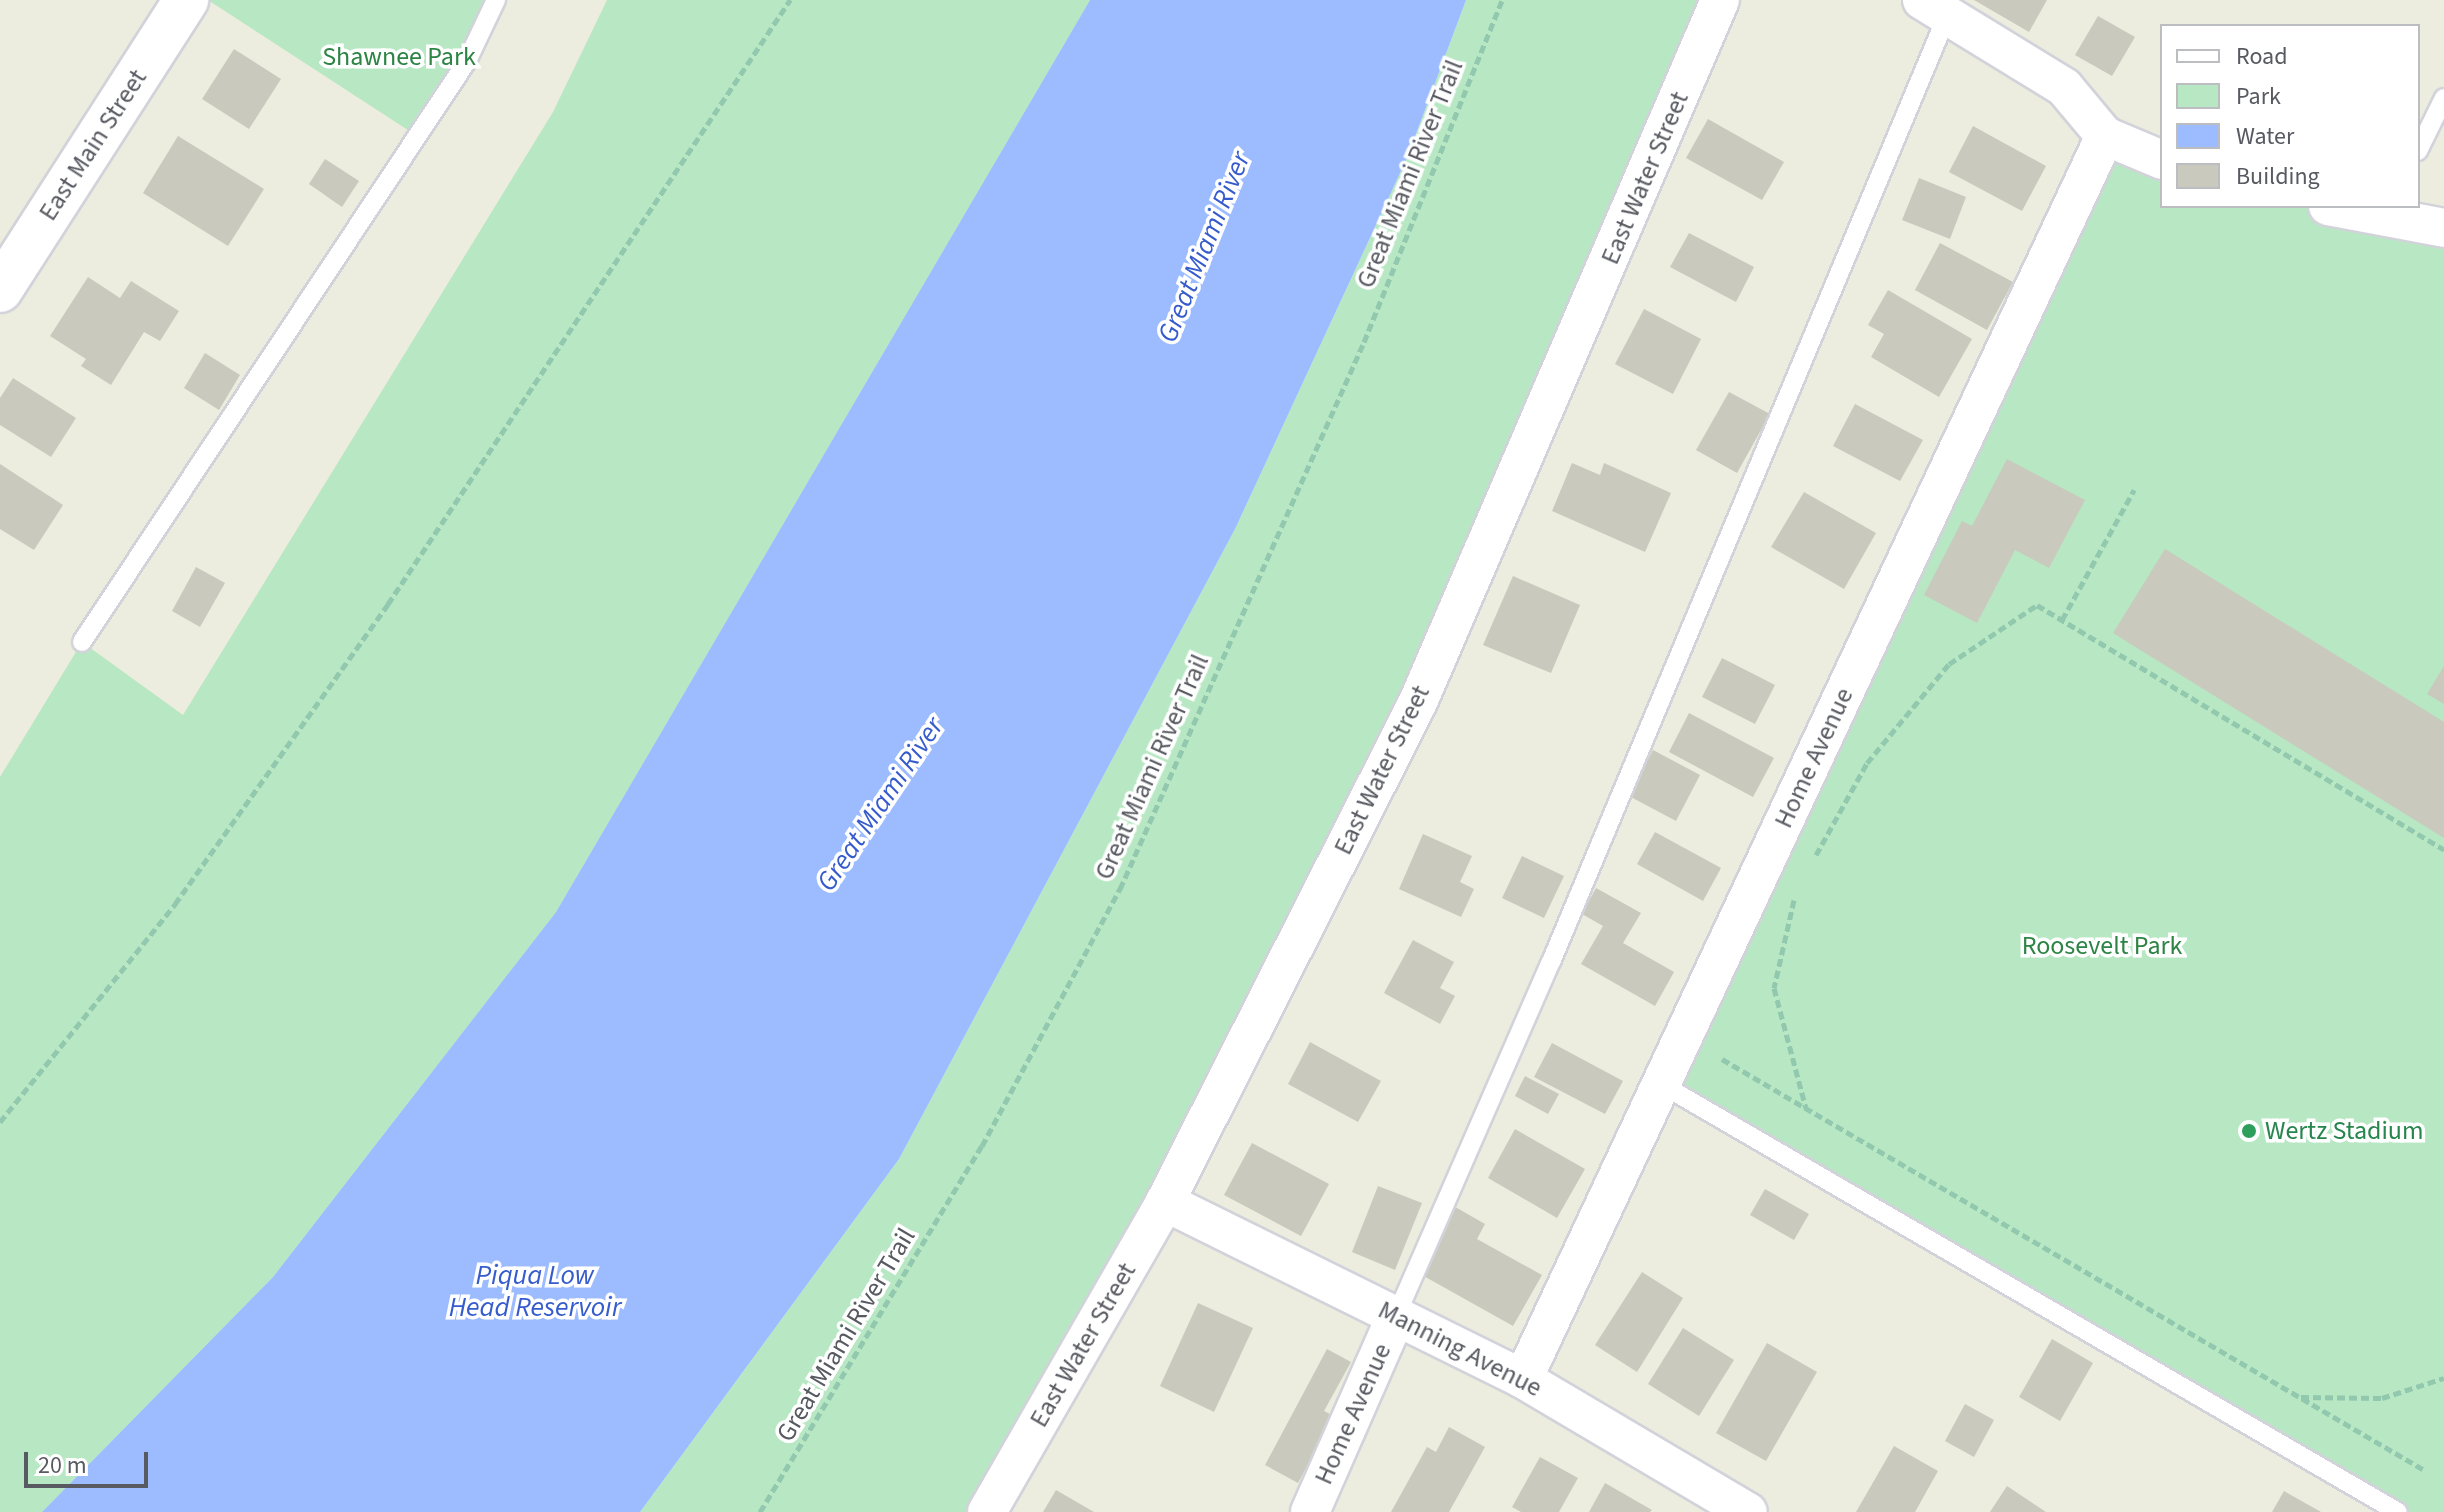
<!DOCTYPE html>
<html>
<head>
<meta charset="utf-8">
<style>
	body { margin:0 }
	#map { position:relative; width:2444px; height:1512px; overflow:hidden; background:#ecedde; font-family:"Source Sans 3",sans-serif }
	div>[style] { position:absolute }
	.green>* { inset:0; background:#b8e7c3 }
	.water>* { inset:0; background:#9cbcff }
	.building>* { inset:0; background:#c9c9bd }
	.path>* { height:5px; margin-top:-2.5px; transform-origin:0; background:repeating-linear-gradient(90deg,#91c8ae 0 8px,transparent 0 12px) }
	.roads { filter:drop-shadow(2px 0 #d2d3da) drop-shadow(-2px 0 #d2d3da) drop-shadow(0 2px #d2d3da) drop-shadow(0 -2px #d2d3da) }
	.lane>* { height:18px; margin:-9px; padding:0 9px; transform-origin:9px; border-radius:9px; background:#fff }
	.street>* { height:38px; margin:-19px; padding:0 19px; transform-origin:19px; border-radius:19px; background:#fff }
	.secondary>* { height:44px; margin:-22px; padding:0 22px; transform-origin:22px; border-radius:22px; background:#fff }
	.dots>* { width:22px; height:22px; translate:-50% -50%; box-sizing:border-box; border:4px solid #fff; border-radius:50% }
	span { translate:-50% -50%; white-space:nowrap; text-align:center; line-height:1.15; -webkit-text-stroke:7px #fff; paint-order:stroke }
	.park-label { font-size:26px; color:#2d8445 }
	.street-label { font-size:26px; color:#585a61 }
	.leisure-label { font-size:26px; color:#27864d }
	.left { translate:0 -50%; text-align:left }
	.water-label { font-size:28px; color:#355bcc; font-style:italic }
	.legend { position:absolute; left:2160px; top:24px; width:260px; height:184px; box-sizing:border-box; background:#fff; border:2px solid #bcbdc0; margin:0; padding:10px 14px; list-style:none; font-size:24px; color:#585a61 }
	.legend li { display:flex; align-items:center; gap:16px; height:40px }
	.legend b { width:40px; border:2px solid #bcbdc0 }
	.scale { position:absolute; left:24px; top:1452px; width:124px; height:36px; box-sizing:border-box; border:4px solid #585a61; border-top:0; padding-left:10px; font-size:24px; line-height:28px; white-space:nowrap; color:#585a61; -webkit-text-stroke:6px #fff; paint-order:stroke }
</style>
</head>
<body>
<div id="map">
	<div class="green">
		<div style="clip-path:polygon(208px 0,496px 0,417px 136px)"></div>
		<div style="clip-path:polygon(607px 0,1090px 0,556px 912px,273px 1277px,42px 1512px,0 1512px,0 777px,82px 642px,183px 715px,553px 112px)"></div>
		<div style="clip-path:polygon(1466px 0,1720px 0,1418px 702px,987px 1512px,640px 1512px,899px 1159px,1235px 529px,1407px 158px)"></div>
		<div style="clip-path:polygon(2105px 136px,2162px 160px,2162px 206px,2328px 206px,2444px 228px,2444px 1512px,2398px 1512px,1661px 1084px)"></div>
	</div>
	<div class="water">
		<div style="clip-path:polygon(1090px 0,1466px 0,1407px 158px,1235px 529px,899px 1159px,640px 1512px,42px 1512px,273px 1277px,556px 912px)"></div>
	</div>
	<div class="building">
		<div style="clip-path:polygon(1974px 0,2047px 0,2029px 32px)"></div>
		<div style="clip-path:polygon(2098px 16px,2135px 37px,2112px 76px,2075px 55px)"></div>
		<div style="clip-path:polygon(234px 49px,281px 79px,249px 129px,202px 99px)"></div>
		<div style="clip-path:polygon(1708px 119px,1784px 162px,1762px 200px,1686px 158px)"></div>
		<div style="clip-path:polygon(1973px 126px,2046px 166px,2022px 211px,1949px 172px)"></div>
		<div style="clip-path:polygon(178px 136px,264px 189px,228px 246px,143px 193px)"></div>
		<div style="clip-path:polygon(325px 159px,359px 181px,342px 207px,309px 184px)"></div>
		<div style="clip-path:polygon(1919px 178px,1966px 197px,1950px 239px,1902px 220px)"></div>
		<div style="clip-path:polygon(1689px 233px,1754px 267px,1736px 302px,1670px 267px)"></div>
		<div style="clip-path:polygon(1940px 243px,2013px 282px,1987px 330px,1915px 290px)"></div>
		<div style="clip-path:polygon(88px 277px,120px 298px,131px 281px,179px 311px,160px 341px,144px 332px,111px 385px,81px 366px,86px 359px,50px 336px)"></div>
		<div style="clip-path:polygon(1888px 290px,1972px 339px,1939px 397px,1871px 357px,1884px 334px,1868px 325px)"></div>
		<div style="clip-path:polygon(1644px 309px,1701px 339px,1673px 394px,1615px 364px)"></div>
		<div style="clip-path:polygon(205px 353px,240px 375px,219px 410px,184px 388px)"></div>
		<div style="clip-path:polygon(13px 378px,76px 418px,51px 457px,0 425px,0 398px)"></div>
		<div style="clip-path:polygon(1729px 392px,1770px 414px,1737px 473px,1696px 450px)"></div>
		<div style="clip-path:polygon(1855px 404px,1923px 440px,1900px 481px,1833px 446px)"></div>
		<div style="clip-path:polygon(2007px 459px,2085px 500px,2049px 568px,2015px 550px,1977px 623px,1924px 595px,1962px 521px,1972px 526px)"></div>
		<div style="clip-path:polygon(1572px 463px,1600px 475px,1604px 463px,1671px 493px,1645px 552px,1552px 511px)"></div>
		<div style="clip-path:polygon(0 464px,63px 505px,34px 550px,0 529px)"></div>
		<div style="clip-path:polygon(1804px 492px,1876px 533px,1844px 589px,1771px 547px)"></div>
		<div style="clip-path:polygon(2165px 549px,2444px 722px,2444px 838px,2113px 633px)"></div>
		<div style="clip-path:polygon(196px 567px,225px 583px,200px 627px,172px 611px)"></div>
		<div style="clip-path:polygon(1513px 576px,1580px 605px,1551px 673px,1483px 645px)"></div>
		<div style="clip-path:polygon(1722px 658px,1775px 685px,1755px 724px,1702px 697px)"></div>
		<div style="clip-path:polygon(2444px 666px,2444px 704px,2427px 694px)"></div>
		<div style="clip-path:polygon(1689px 713px,1774px 758px,1753px 797px,1669px 752px)"></div>
		<div style="clip-path:polygon(1653px 750px,1700px 775px,1676px 821px,1629px 796px)"></div>
		<div style="clip-path:polygon(1655px 832px,1721px 868px,1703px 901px,1637px 864px)"></div>
		<div style="clip-path:polygon(1423px 834px,1472px 856px,1460px 882px,1474px 889px,1461px 917px,1399px 889px)"></div>
		<div style="clip-path:polygon(1522px 856px,1564px 876px,1544px 918px,1502px 898px)"></div>
		<div style="clip-path:polygon(1596px 888px,1641px 913px,1623px 943px,1674px 972px,1655px 1006px,1581px 964px,1603px 926px,1582px 914px)"></div>
		<div style="clip-path:polygon(1413px 940px,1454px 962px,1440px 988px,1455px 996px,1440px 1024px,1384px 993px)"></div>
		<div style="clip-path:polygon(1310px 1042px,1381px 1081px,1358px 1122px,1288px 1084px)"></div>
		<div style="clip-path:polygon(1552px 1043px,1623px 1081px,1605px 1114px,1534px 1077px)"></div>
		<div style="clip-path:polygon(1525px 1076px,1559px 1094px,1548px 1114px,1515px 1096px)"></div>
		<div style="clip-path:polygon(1515px 1129px,1585px 1169px,1557px 1218px,1488px 1178px)"></div>
		<div style="clip-path:polygon(1252px 1143px,1329px 1184px,1301px 1236px,1224px 1195px)"></div>
		<div style="clip-path:polygon(1378px 1186px,1422px 1203px,1395px 1270px,1352px 1252px)"></div>
		<div style="clip-path:polygon(1765px 1189px,1809px 1214px,1794px 1240px,1750px 1215px)"></div>
		<div style="clip-path:polygon(1450px 1204px,1485px 1224px,1477px 1239px,1542px 1275px,1513px 1326px,1413px 1270px)"></div>
		<div style="clip-path:polygon(1642px 1272px,1683px 1298px,1637px 1372px,1595px 1345px)"></div>
		<div style="clip-path:polygon(1198px 1303px,1253px 1328px,1214px 1412px,1160px 1386px)"></div>
		<div style="clip-path:polygon(1683px 1328px,1734px 1360px,1699px 1416px,1648px 1384px)"></div>
		<div style="clip-path:polygon(2052px 1339px,2093px 1363px,2060px 1421px,2019px 1397px)"></div>
		<div style="clip-path:polygon(1767px 1343px,1817px 1372px,1766px 1461px,1716px 1433px)"></div>
		<div style="clip-path:polygon(1327px 1349px,1351px 1362px,1324px 1411px,1334px 1416px,1298px 1483px,1265px 1465px)"></div>
		<div style="clip-path:polygon(1965px 1404px,1994px 1420px,1974px 1457px,1945px 1441px)"></div>
		<div style="clip-path:polygon(1449px 1427px,1485px 1447px,1449px 1512px,1391px 1512px,1427px 1447px,1436px 1452px)"></div>
		<div style="clip-path:polygon(1894px 1446px,1938px 1471px,1915px 1512px,1856px 1512px)"></div>
		<div style="clip-path:polygon(1540px 1457px,1578px 1478px,1559px 1512px,1521px 1512px,1512px 1507px)"></div>
		<div style="clip-path:polygon(1605px 1483px,1652px 1510px,1650px 1512px,1589px 1512px)"></div>
		<div style="clip-path:polygon(2007px 1486px,2046px 1512px,1990px 1512px)"></div>
		<div style="clip-path:polygon(1056px 1490px,1094px 1512px,1043px 1512px)"></div>
		<div style="clip-path:polygon(2284px 1491px,2321px 1512px,2272px 1512px)"></div>
	</div>
	<div class="path">
		<div style="left:2062px;top:620px;width:149px;rotate:-61deg"></div>
		<div style="left:1816px;top:855px;width:105px;rotate:-61deg"></div>
		<div style="left:1867px;top:763px;width:129px;rotate:-50.4deg"></div>
		<div style="left:1949px;top:664px;width:106px;rotate:-33.8deg"></div>
		<div style="left:2037px;top:605px;width:475px;rotate:31deg"></div>
		<div style="left:1794px;top:900px;width:90px;rotate:102.8deg"></div>
		<div style="left:1774px;top:988px;width:124px;rotate:75.1deg"></div>
		<div style="left:1722px;top:1059px;width:816px;rotate:30.34deg"></div>
		<div style="left:0;top:1122px;width:280px;rotate:-51.2deg"></div>
		<div style="left:175px;top:904px;width:368px;rotate:-54.6deg"></div>
		<div style="left:388px;top:604px;width:726px;rotate:-56.35deg"></div>
		<div style="left:2301px;top:1397px;width:81px;rotate:0.7deg"></div>
		<div style="left:2382px;top:1398px;width:65px;rotate:-17.9deg"></div>
		<div style="left:760px;top:1512px;width:428px;rotate:-58.8deg"></div>
		<div style="left:982px;top:1146px;width:292px;rotate:-61.8deg"></div>
		<div style="left:1120px;top:889px;width:599px;rotate:-65.96deg"></div>
		<div style="left:1364px;top:342px;width:369px;rotate:-68deg"></div>
	</div>
	<div class="roads">
		<div class="lane">
			<div style="left:2418px;top:151px;width:59px;rotate:-63.9deg"></div>
			<div style="left:82px;top:642px;width:697px;rotate:-56.47deg"></div>
			<div style="left:467px;top:61px;width:68px;rotate:-64.6deg"></div>
			<div style="left:1661px;top:1084px;width:852px;rotate:30.15deg"></div>
			<div style="left:1396px;top:1316px;width:386px;rotate:-66.4deg"></div>
			<div style="left:1551px;top:962px;width:1026px;rotate:-67.29deg"></div>
		</div>
		<div class="street">
			<div style="left:1922px;top:0;width:167px;rotate:31.5deg"></div>
			<div style="left:2064px;top:87px;width:64px;rotate:50.1deg"></div>
			<div style="left:2105px;top:136px;width:62px;rotate:22.8deg"></div>
			<div style="left:2328px;top:206px;width:118px;rotate:10.7deg"></div>
			<div style="left:1165px;top:1202px;width:399px;rotate:26.3deg"></div>
			<div style="left:1523px;top:1379px;width:261px;rotate:30.6deg"></div>
			<div style="left:1523px;top:1379px;width:1373px;rotate:-64.91deg"></div>
			<div style="left:987px;top:1512px;width:357px;rotate:-60.1deg"></div>
			<div style="left:1165px;top:1202px;width:560px;rotate:-63.16deg"></div>
			<div style="left:1418px;top:702px;width:764px;rotate:-66.72deg"></div>
			<div style="left:1310px;top:1512px;width:214px;rotate:-66.3deg"></div>
		</div>
		<div class="secondary">
			<div style="left:0;top:290px;width:345px;rotate:-57.3deg"></div>
		</div>
	</div>
	<div class="dots">
		<div style="left:2249px;top:1131px;background:#2e9e5b"></div>
	</div>
	<div class="park-label">
		<span style="left:399px;top:57px">Shawnee Park</span>
		<span style="left:2102px;top:946px">Roosevelt Park</span>
	</div>
	<div class="street-label">
		<span style="left:93px;top:145px;rotate:-57deg">East Main Street</span>
		<span style="left:1410px;top:174px;rotate:-68deg">Great Miami River Trail</span>
		<span style="left:1645px;top:178px;rotate:-67deg">East Water Street</span>
		<span style="left:1814px;top:758px;rotate:-65deg">Home Avenue</span>
		<span style="left:1152px;top:767px;rotate:-66deg">Great Miami River Trail</span>
		<span style="left:1382px;top:770px;rotate:-64deg">East Water Street</span>
		<span style="left:846px;top:1335px;rotate:-59deg">Great Miami River Trail</span>
		<span style="left:1083px;top:1345px;rotate:-60deg">East Water Street</span>
		<span style="left:1460px;top:1349px;rotate:27deg">Manning Avenue</span>
		<span style="left:1353px;top:1414px;rotate:-66deg">Home Avenue</span>
	</div>
	<div class="leisure-label">
		<span class="left" style="left:2265px;top:1131px">Wertz Stadium</span>
	</div>
	<div class="water-label">
		<span style="left:1204px;top:247px;rotate:-68deg">Great Miami River</span>
		<span style="left:880px;top:804px;rotate:-56deg">Great Miami River</span>
		<span style="left:535px;top:1291px">Piqua Low<br>Head Reservoir</span>
	</div>
	<ul class="legend">
	<li><b style="height:10px;background:#fff"></b>Road</li>
	<li><b style="height:22px;background:#b8e7c3"></b>Park</li>
	<li><b style="height:22px;background:#9cbcff"></b>Water</li>
	<li><b style="height:22px;background:#c9c9bd"></b>Building</li>
	</ul>
	<div class="scale">20 m</div>
</div>
</body>
</html>
